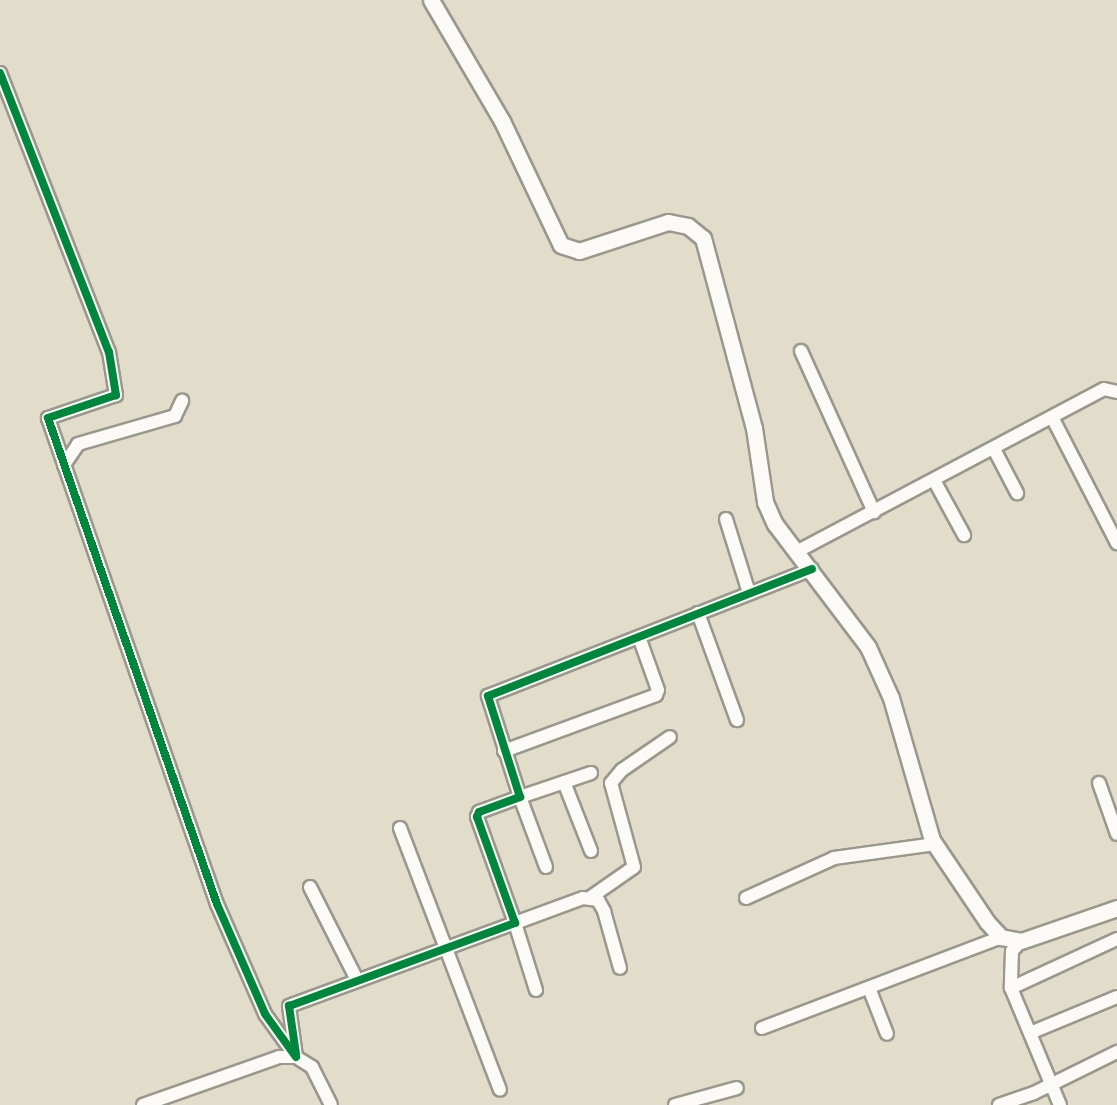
<!DOCTYPE html>
<html>
<head>
<meta charset="utf-8">
<style>
	body { margin:0 }
	#map { position:relative; width:1117px; height:1105px; overflow:hidden; background:#e2dcca; font-family:Itim,sans-serif }
	div>[style] { position:absolute }
	.roads { filter:drop-shadow(2px 0 #9a978c) drop-shadow(-2px 0 #9a978c) drop-shadow(0 2px #9a978c) drop-shadow(0 -2px #9a978c) }
	.minor>* { height:12px; margin:-6px; padding:0 6px; transform-origin:6px; border-radius:6px; background:#fbfaf7 }
	.major>* { height:15px; margin:-7.5px; padding:0 7.5px; transform-origin:7.5px; border-radius:7.5px; background:#fbfaf7 }
	.cycleway>* { height:8px; margin:-4px; padding:0 4px; transform-origin:4px; border-radius:4px; background:#00873e }
	span { translate:-50% -50%; white-space:nowrap; text-align:center; line-height:1.15; -webkit-text-stroke:4.5px #fbf7ec; paint-order:stroke }
</style>
</head>
<body>
<div id="map">
	<div class="roads">
		<div class="minor">
			<div style="left:0;top:73px;width:300px;rotate:68.7deg"></div>
			<div style="left:109px;top:352px;width:44px;rotate:80.8deg"></div>
			<div style="left:116px;top:395px;width:72px;rotate:161.3deg"></div>
			<div style="left:48px;top:418px;width:515px;rotate:70.83deg"></div>
			<div style="left:217px;top:904px;width:120px;rotate:66.4deg"></div>
			<div style="left:265px;top:1014px;width:53px;rotate:54.2deg"></div>
			<div style="left:801px;top:351px;width:177px;rotate:65.6deg"></div>
			<div style="left:1053px;top:419px;width:140px;rotate:62.7deg"></div>
			<div style="left:994px;top:449px;width:50px;rotate:62.4deg"></div>
			<div style="left:64px;top:465px;width:25px;rotate:-56deg"></div>
			<div style="left:78px;top:444px;width:101px;rotate:-16.1deg"></div>
			<div style="left:175px;top:416px;width:17px;rotate:-65deg"></div>
			<div style="left:934px;top:480px;width:63px;rotate:61.4deg"></div>
			<div style="left:726px;top:519px;width:77px;rotate:72.7deg"></div>
			<div style="left:798px;top:551px;width:346px;rotate:-27.9deg"></div>
			<div style="left:1104px;top:389px;width:13px;rotate:13deg"></div>
			<div style="left:698px;top:613px;width:114px;rotate:70deg"></div>
			<div style="left:504px;top:751px;width:162px;rotate:-20.2deg"></div>
			<div style="left:656px;top:695px;width:5px;rotate:-68deg"></div>
			<div style="left:658px;top:690px;width:56px;rotate:-109.7deg"></div>
			<div style="left:564px;top:782px;width:74px;rotate:68.6deg"></div>
			<div style="left:1099px;top:783px;width:54px;rotate:70.6deg"></div>
			<div style="left:400px;top:828px;width:280px;rotate:69.1deg"></div>
			<div style="left:546px;top:867px;width:75px;rotate:-110.4deg"></div>
			<div style="left:520px;top:797px;width:75px;rotate:-18.7deg"></div>
			<div style="left:310px;top:887px;width:104px;rotate:63.2deg"></div>
			<div style="left:591px;top:897px;width:52px;rotate:-34.9deg"></div>
			<div style="left:634px;top:867px;width:87px;rotate:-105.3deg"></div>
			<div style="left:611px;top:783px;width:17px;rotate:-50deg"></div>
			<div style="left:622px;top:770px;width:58px;rotate:-34.5deg"></div>
			<div style="left:746px;top:898px;width:97px;rotate:-24.4deg"></div>
			<div style="left:834px;top:858px;width:102px;rotate:-7.9deg"></div>
			<div style="left:1021px;top:941px;width:13px;rotate:132deg"></div>
			<div style="left:1012px;top:951px;width:37px;rotate:92deg"></div>
			<div style="left:1011px;top:988px;width:127px;rotate:67.3deg"></div>
			<div style="left:869px;top:988px;width:49px;rotate:68.6deg"></div>
			<div style="left:1011px;top:988px;width:117px;rotate:-24.8deg"></div>
			<div style="left:536px;top:990px;width:70px;rotate:-107.4deg"></div>
			<div style="left:515px;top:923px;width:72px;rotate:-20.2deg"></div>
			<div style="left:583px;top:898px;width:15px;rotate:8deg"></div>
			<div style="left:598px;top:900px;width:13px;rotate:61deg"></div>
			<div style="left:604px;top:911px;width:59px;rotate:74.3deg"></div>
			<div style="left:762px;top:1028px;width:256px;rotate:-20.8deg"></div>
			<div style="left:1030px;top:1033px;width:94px;rotate:-22.5deg"></div>
			<div style="left:296px;top:1056px;width:50px;rotate:-98deg"></div>
			<div style="left:289px;top:1006px;width:241px;rotate:-20.2deg"></div>
			<div style="left:515px;top:923px;width:113px;rotate:-109.7deg"></div>
			<div style="left:477px;top:817px;width:5px;rotate:-68deg"></div>
			<div style="left:479px;top:812px;width:44px;rotate:-20.1deg"></div>
			<div style="left:520px;top:797px;width:106px;rotate:-107.6deg"></div>
			<div style="left:488px;top:696px;width:348px;rotate:-21.4deg"></div>
			<div style="left:143px;top:1105px;width:144px;rotate:-19.4deg"></div>
			<div style="left:279px;top:1057px;width:17px"></div>
			<div style="left:296px;top:1057px;width:19px;rotate:32deg"></div>
			<div style="left:312px;top:1067px;width:42px;rotate:63.4deg"></div>
			<div style="left:675px;top:1105px;width:64px;rotate:-15.3deg"></div>
			<div style="left:999px;top:1105px;width:37px;rotate:-19deg"></div>
			<div style="left:1034px;top:1093px;width:93px;rotate:-26.3deg"></div>
		</div>
		<div class="major">
			<div style="left:431px;top:0;width:140px;rotate:59.6deg"></div>
			<div style="left:502px;top:121px;width:137px;rotate:64.6deg"></div>
			<div style="left:561px;top:245px;width:19px;rotate:18deg"></div>
			<div style="left:579px;top:251px;width:94px;rotate:-18deg"></div>
			<div style="left:668px;top:222px;width:20px;rotate:11deg"></div>
			<div style="left:688px;top:226px;width:19px;rotate:39deg"></div>
			<div style="left:703px;top:238px;width:197px;rotate:75deg"></div>
			<div style="left:754px;top:428px;width:75px;rotate:81.5deg"></div>
			<div style="left:765px;top:502px;width:24px;rotate:66deg"></div>
			<div style="left:775px;top:524px;width:154px;rotate:52.9deg"></div>
			<div style="left:868px;top:647px;width:56px;rotate:65.7deg"></div>
			<div style="left:891px;top:698px;width:148px;rotate:73.9deg"></div>
			<div style="left:932px;top:840px;width:99px;rotate:56.1deg"></div>
			<div style="left:987px;top:922px;width:21px;rotate:47deg"></div>
			<div style="left:1001px;top:937px;width:20px;rotate:11deg"></div>
			<div style="left:1021px;top:941px;width:102px;rotate:-19deg"></div>
		</div>
	</div>
	<div class="cycleway">
		<div style="left:0;top:73px;width:300px;rotate:68.7deg"></div>
		<div style="left:109px;top:352px;width:44px;rotate:80.8deg"></div>
		<div style="left:116px;top:395px;width:72px;rotate:161.3deg"></div>
		<div style="left:48px;top:418px;width:515px;rotate:70.83deg"></div>
		<div style="left:217px;top:904px;width:120px;rotate:66.4deg"></div>
		<div style="left:265px;top:1014px;width:53px;rotate:54.2deg"></div>
		<div style="left:296px;top:1054px;width:49px;rotate:-98.3deg"></div>
		<div style="left:289px;top:1006px;width:241px;rotate:-20.2deg"></div>
		<div style="left:515px;top:923px;width:113px;rotate:-109.7deg"></div>
		<div style="left:477px;top:817px;width:5px;rotate:-68deg"></div>
		<div style="left:479px;top:812px;width:44px;rotate:-20.1deg"></div>
		<div style="left:520px;top:797px;width:106px;rotate:-107.6deg"></div>
		<div style="left:488px;top:696px;width:348px;rotate:-21.4deg"></div>
	</div>
</div>
</body>
</html>
